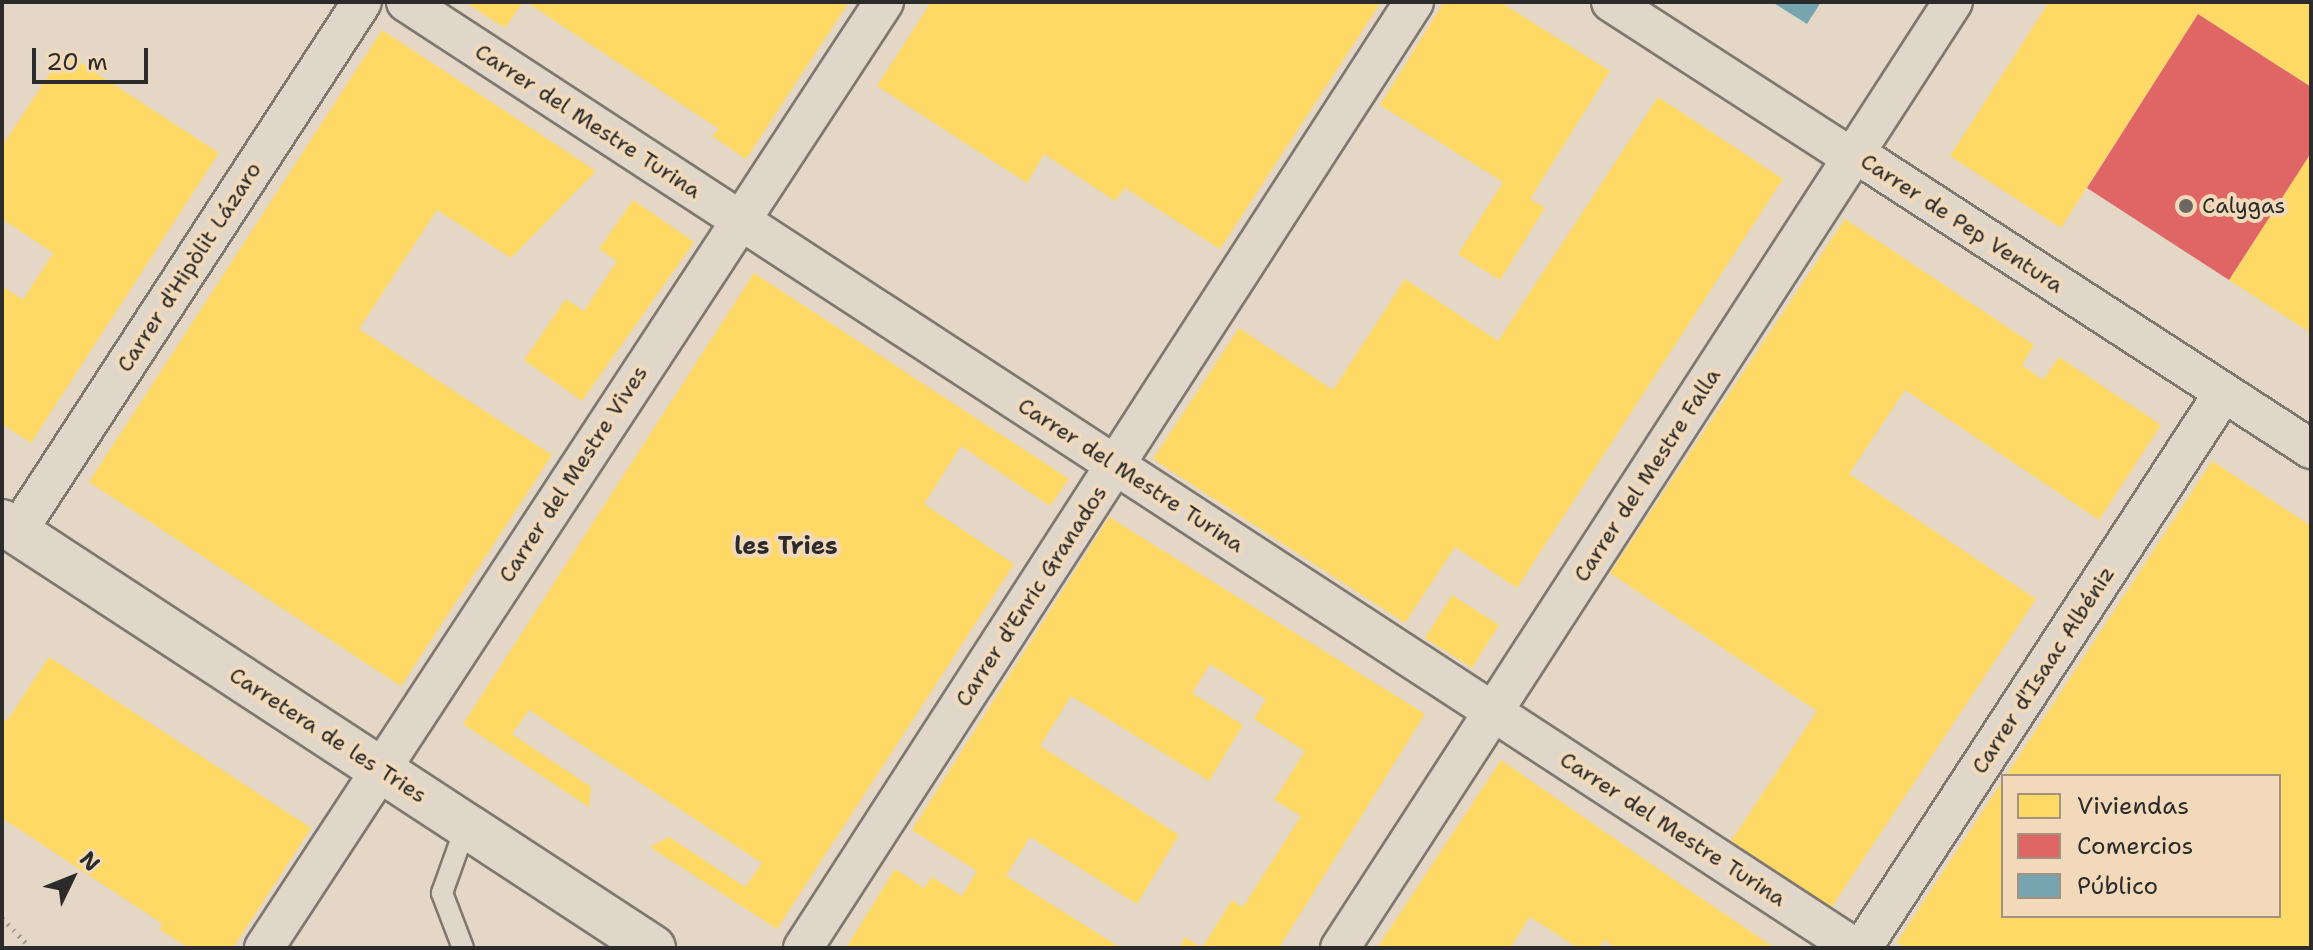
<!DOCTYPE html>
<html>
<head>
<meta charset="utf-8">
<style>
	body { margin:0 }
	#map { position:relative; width:2313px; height:950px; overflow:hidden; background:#e4d7c6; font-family:"Shantell Sans",sans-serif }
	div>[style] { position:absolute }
	.homes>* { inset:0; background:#ffd966 }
	.shops>* { inset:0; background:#e06666 }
	.public>* { inset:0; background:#76a5af }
	.path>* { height:5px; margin-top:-2.5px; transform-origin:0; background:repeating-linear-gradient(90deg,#a39c94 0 2px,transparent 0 8px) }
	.roads { filter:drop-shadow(2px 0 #7e7871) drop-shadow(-2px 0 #7e7871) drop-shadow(0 2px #7e7871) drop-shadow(0 -2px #7e7871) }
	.lane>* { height:20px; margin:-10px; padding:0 10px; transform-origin:10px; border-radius:10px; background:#e0d6ca }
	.street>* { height:38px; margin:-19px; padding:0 19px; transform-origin:19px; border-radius:19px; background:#e0d6ca }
	.secondary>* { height:44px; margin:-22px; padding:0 22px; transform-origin:22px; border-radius:22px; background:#e0d6ca }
	.dots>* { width:22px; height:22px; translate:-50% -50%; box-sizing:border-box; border:4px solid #f1d9b9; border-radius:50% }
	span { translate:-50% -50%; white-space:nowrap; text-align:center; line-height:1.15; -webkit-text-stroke:8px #f1d9b9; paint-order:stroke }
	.street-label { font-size:22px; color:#2b2b2b }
	.poi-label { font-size:22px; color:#2b2b2b }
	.left { translate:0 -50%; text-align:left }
	.neighbourhood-label { font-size:24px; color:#2b2b2b; font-weight:700 }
	.frame { position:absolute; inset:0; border:4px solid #2b2b2b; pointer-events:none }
	.legend { position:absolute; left:2001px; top:774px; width:280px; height:144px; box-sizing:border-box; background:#f1d9b9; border:2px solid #a29380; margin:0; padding:10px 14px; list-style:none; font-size:24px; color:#2b2b2b }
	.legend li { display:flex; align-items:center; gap:16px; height:40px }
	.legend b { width:40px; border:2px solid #a29380 }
	.north { position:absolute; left:32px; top:838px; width:80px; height:80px; -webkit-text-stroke:6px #f1d9b9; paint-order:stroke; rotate:47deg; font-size:22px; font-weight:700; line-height:32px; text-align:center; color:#2b2b2b }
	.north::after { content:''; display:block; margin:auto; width:28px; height:36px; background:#2b2b2b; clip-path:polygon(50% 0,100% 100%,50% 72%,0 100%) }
	.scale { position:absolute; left:32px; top:48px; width:116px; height:36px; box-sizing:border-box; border:4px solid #2b2b2b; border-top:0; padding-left:10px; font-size:24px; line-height:28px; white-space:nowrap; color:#2b2b2b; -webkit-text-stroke:6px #f1d9b9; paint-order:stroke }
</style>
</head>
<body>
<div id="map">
	<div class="homes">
		<div style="clip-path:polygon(465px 2px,523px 2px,505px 28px)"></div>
		<div style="clip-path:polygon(526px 2px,849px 2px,746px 159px,712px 136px,719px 129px)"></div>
		<div style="clip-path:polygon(931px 2px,1381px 2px,1220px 249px,1125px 188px,1115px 201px,1044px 154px,1027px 183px,877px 86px)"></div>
		<div style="clip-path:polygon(1444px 2px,1500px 2px,1610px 71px,1530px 199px,1545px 208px,1500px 280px,1458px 254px,1503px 182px,1380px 105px)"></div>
		<div style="clip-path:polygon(2049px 2px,2311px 2px,2311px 87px,2198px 14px,2061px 228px,1950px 156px)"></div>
		<div style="clip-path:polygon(382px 30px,596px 171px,511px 258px,437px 210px,359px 329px,552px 455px,401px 686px,89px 482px)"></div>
		<div style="clip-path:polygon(64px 52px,219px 153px,31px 443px,2px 424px,2px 286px,23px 300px,53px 253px,2px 219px,2px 146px)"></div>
		<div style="clip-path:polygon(1658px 97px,1783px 179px,1517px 588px,1455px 547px,1405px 623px,1153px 459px,1239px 328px,1333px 390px,1405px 279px,1498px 341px)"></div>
		<div style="clip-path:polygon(2311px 153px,2311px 333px,2229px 280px)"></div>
		<div style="clip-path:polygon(633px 200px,694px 242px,582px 401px,524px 360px,566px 299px,584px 311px,617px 261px,599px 249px)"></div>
		<div style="clip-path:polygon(1845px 219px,2034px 345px,2022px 365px,2043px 380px,2059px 357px,2161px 425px,2099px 520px,1905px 390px,1849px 474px,2036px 599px,1831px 908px,1731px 841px,1817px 711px,1610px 573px)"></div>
		<div style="clip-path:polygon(754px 273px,1069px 479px,1050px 506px,961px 446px,924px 504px,1014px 564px,777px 929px,650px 847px,669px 837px,745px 887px,762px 863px,529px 710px,512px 734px,591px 787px,589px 807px,463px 724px)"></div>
		<div style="clip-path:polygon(2212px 461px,2311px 526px,2311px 948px,1905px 948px,1897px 942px,2003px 780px,2003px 916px,2279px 916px,2279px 776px,2006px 776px)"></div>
		<div style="clip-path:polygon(1109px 517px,1425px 714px,1279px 948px,1179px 948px,1185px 937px,1202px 948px,1232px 900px,1243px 907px,1301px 816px,1274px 800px,1305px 751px,1254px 719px,1266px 699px,1210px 664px,1192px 693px,1243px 725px,1209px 781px,1071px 696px,1040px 746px,1179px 835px,1137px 904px,1030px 837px,1006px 876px,1121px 948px,846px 948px,895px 869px,924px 888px,932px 877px,962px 896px,977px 871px,912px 830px)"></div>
		<div style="clip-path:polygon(1452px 595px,1499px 625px,1472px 668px,1425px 638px)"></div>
		<div style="clip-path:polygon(49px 657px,311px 828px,233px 948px,189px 948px,159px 929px,163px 924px,2px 818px,2px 717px,7px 721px)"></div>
		<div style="clip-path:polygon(1501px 760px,1686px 888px,1775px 948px,1615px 948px,1604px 940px,1599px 948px,1578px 948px,1530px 917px,1510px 948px,1377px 948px)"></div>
	</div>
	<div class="shops">
		<div style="clip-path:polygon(2198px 14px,2311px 87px,2311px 153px,2229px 280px,2087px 188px)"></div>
	</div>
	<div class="public">
		<div style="clip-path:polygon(1772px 2px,1821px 2px,1807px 24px)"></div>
	</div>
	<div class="path">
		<div style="left:2px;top:918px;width:42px;rotate:46deg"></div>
	</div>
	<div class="roads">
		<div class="lane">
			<div style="left:463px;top:948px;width:59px;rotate:-110.9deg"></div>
			<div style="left:442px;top:893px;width:71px;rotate:-70.3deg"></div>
		</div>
		<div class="street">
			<div style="left:406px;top:2px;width:1730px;rotate:33.14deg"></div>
			<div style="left:1611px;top:2px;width:278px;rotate:32.9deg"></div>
			<div style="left:1844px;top:153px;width:11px"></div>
			<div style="left:1855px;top:153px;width:544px;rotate:32.99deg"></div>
			<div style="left:17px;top:532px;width:632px;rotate:-56.94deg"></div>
			<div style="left:264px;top:948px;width:1131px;rotate:-56.76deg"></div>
			<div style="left:803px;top:948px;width:1126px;rotate:-57.14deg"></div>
			<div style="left:1340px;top:948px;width:1127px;rotate:-57.06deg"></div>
			<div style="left:1862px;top:948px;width:663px;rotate:-56.93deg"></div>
		</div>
		<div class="secondary">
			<div style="left:2px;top:522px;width:778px;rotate:33.2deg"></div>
		</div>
	</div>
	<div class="dots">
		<div style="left:2186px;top:206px;background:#6c6761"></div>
	</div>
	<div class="street-label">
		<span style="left:588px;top:121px;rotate:33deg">Carrer del Mestre Turina</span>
		<span style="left:1962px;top:223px;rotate:33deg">Carrer de Pep Ventura</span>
		<span style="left:189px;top:267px;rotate:-57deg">Carrer d'Hipòlit Lázaro</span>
		<span style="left:573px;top:474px;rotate:-57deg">Carrer del Mestre Vives</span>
		<span style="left:1131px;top:475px;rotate:33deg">Carrer del Mestre Turina</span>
		<span style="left:1647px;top:475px;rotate:-57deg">Carrer del Mestre Falla</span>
		<span style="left:1031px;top:596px;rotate:-57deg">Carrer d'Enric Granados</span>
		<span style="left:2043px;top:670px;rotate:-57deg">Carrer d'Isaac Albéniz</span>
		<span style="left:328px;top:735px;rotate:33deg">Carretera de les Tries</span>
		<span style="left:1673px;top:829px;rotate:33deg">Carrer del Mestre Turina</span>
	</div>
	<div class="poi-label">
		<span class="left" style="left:2202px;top:206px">Calygas</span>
	</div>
	<div class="neighbourhood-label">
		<span style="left:786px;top:547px">les Tries</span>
	</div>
	<div class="frame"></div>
	<ul class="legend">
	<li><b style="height:22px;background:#ffd966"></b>Viviendas</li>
	<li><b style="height:22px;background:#e06666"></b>Comercios</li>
	<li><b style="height:22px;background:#76a5af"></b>Público</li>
	</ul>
	<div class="north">N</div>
	<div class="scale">20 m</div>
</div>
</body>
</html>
